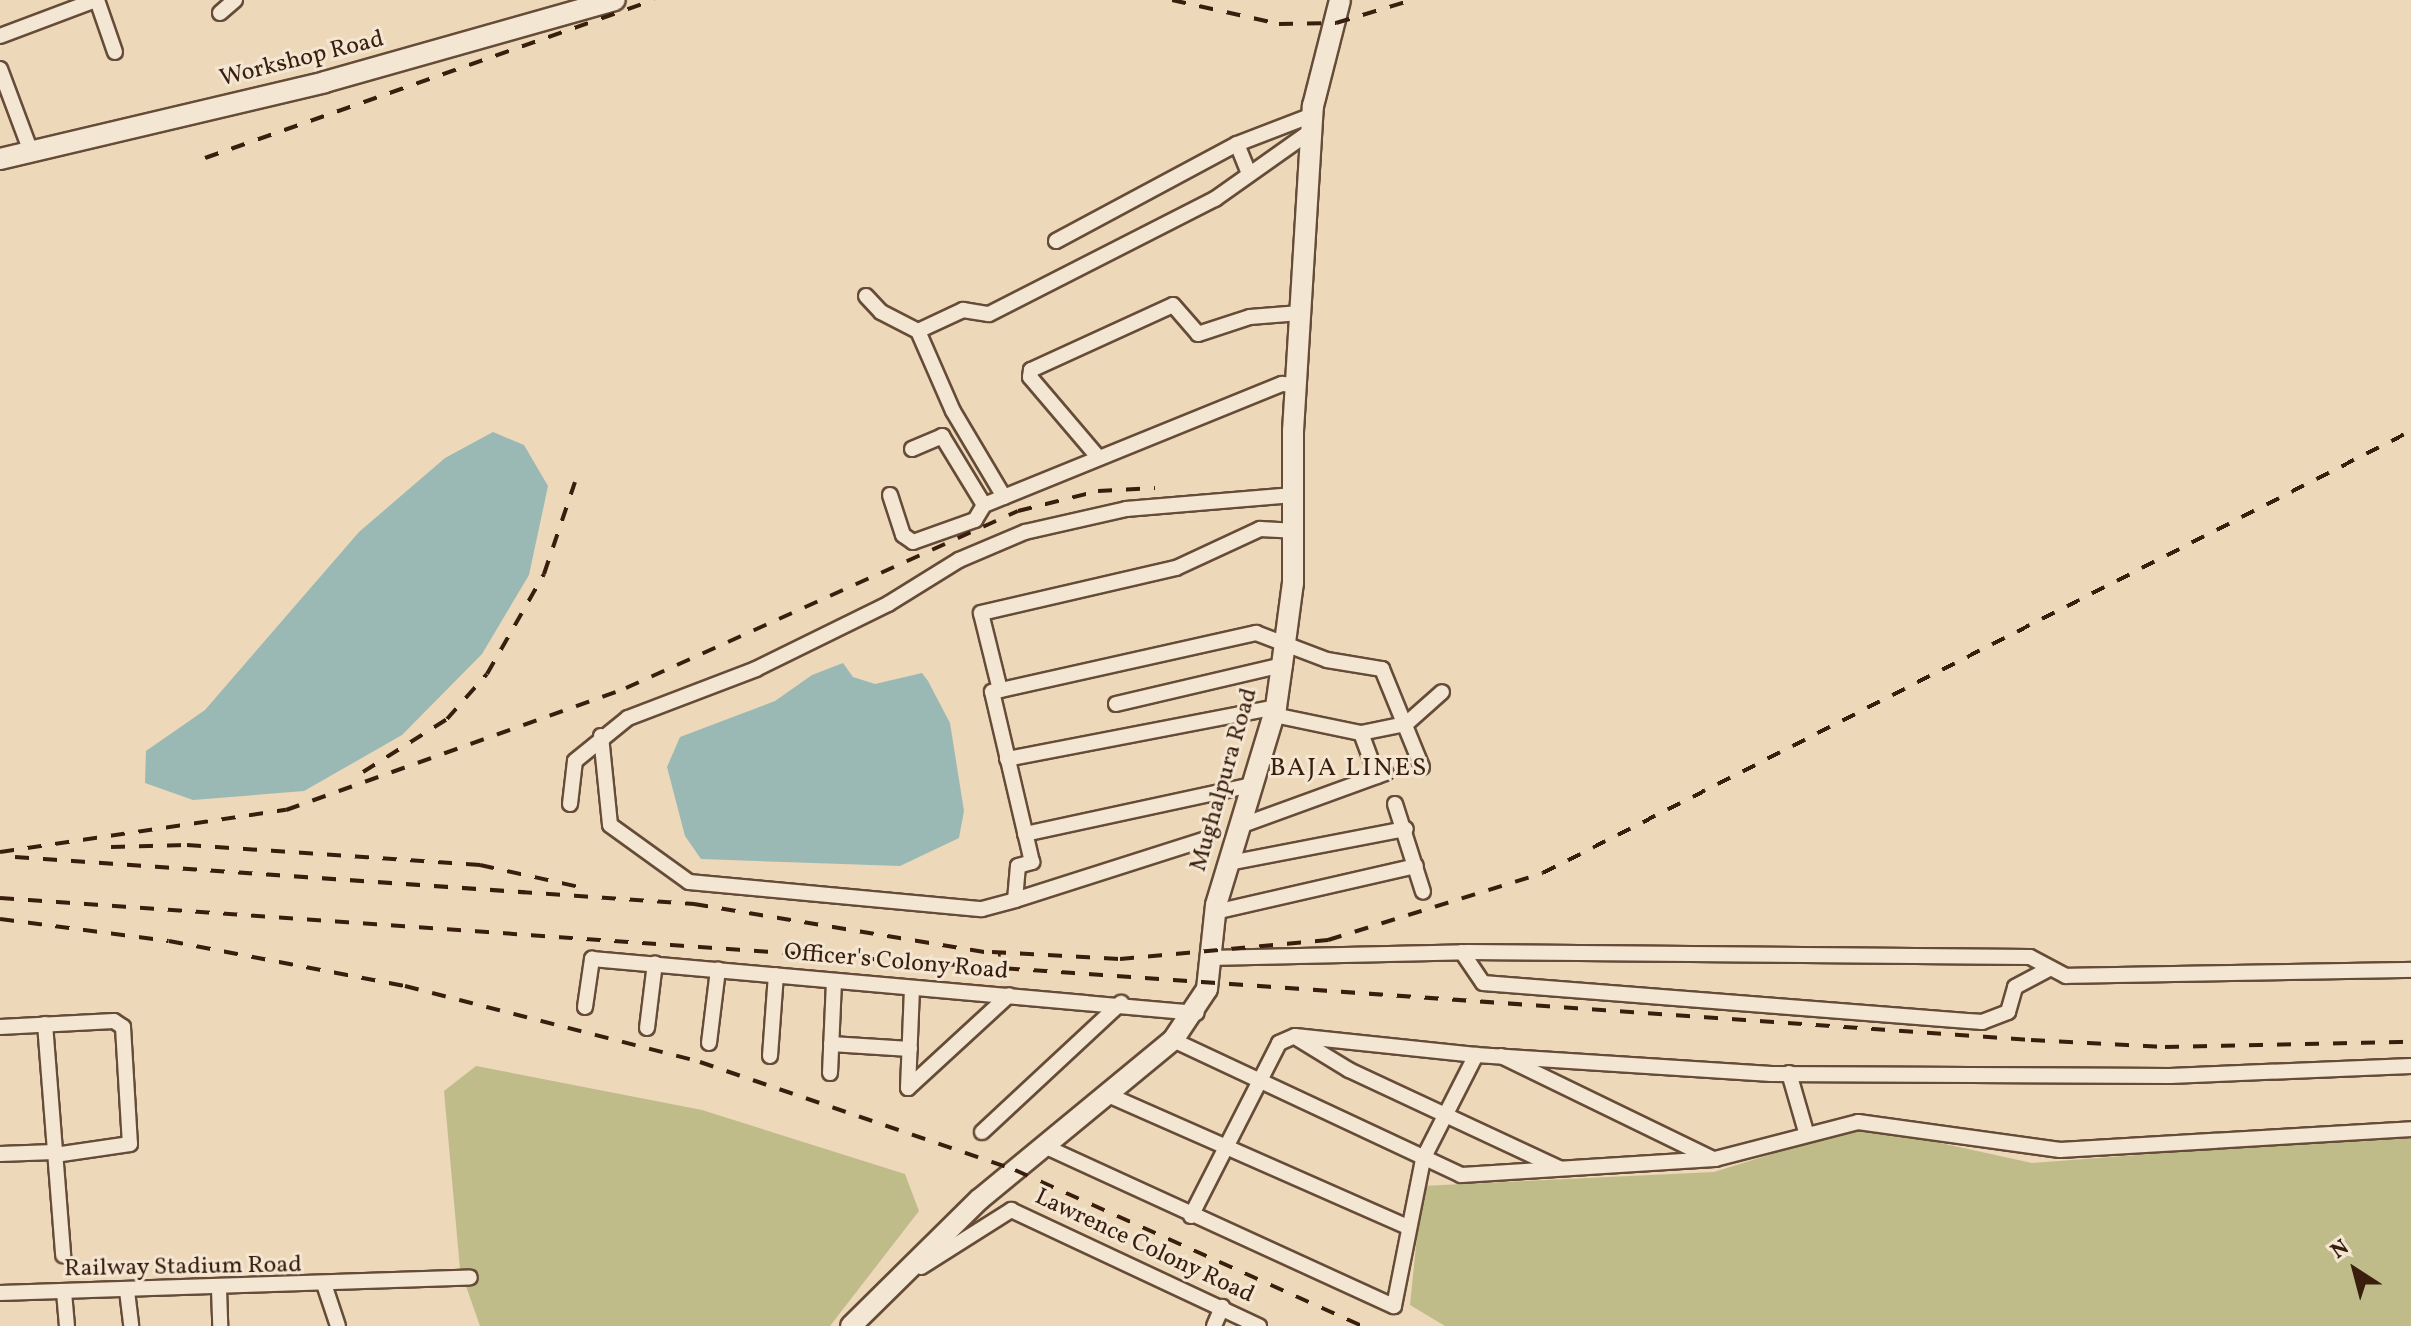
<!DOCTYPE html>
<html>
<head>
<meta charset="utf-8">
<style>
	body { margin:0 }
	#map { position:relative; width:2411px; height:1326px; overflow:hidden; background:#edd8b9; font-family:Vollkorn,serif }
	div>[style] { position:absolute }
	.green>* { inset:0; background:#c0bc8a }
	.water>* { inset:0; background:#9ab9b5 }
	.roads { filter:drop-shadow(2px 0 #664c38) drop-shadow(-2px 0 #664c38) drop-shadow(0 2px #664c38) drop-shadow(0 -2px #664c38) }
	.minor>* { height:14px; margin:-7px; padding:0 7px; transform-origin:7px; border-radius:7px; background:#f3e6d2 }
	.secondary>* { height:20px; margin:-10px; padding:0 10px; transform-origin:10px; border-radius:10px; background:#f3e6d2 }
	.rail>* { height:4px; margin-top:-2px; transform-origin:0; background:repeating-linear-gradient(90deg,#391d0d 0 14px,transparent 0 28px) }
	span { translate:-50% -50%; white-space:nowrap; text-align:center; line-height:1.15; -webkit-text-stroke:6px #f3e6d2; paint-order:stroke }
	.street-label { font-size:24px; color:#391d0d }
	.neighbourhood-label { font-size:26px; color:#391d0d; letter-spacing:2px }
	.north { position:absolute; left:2315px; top:1230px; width:80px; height:80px; -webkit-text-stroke:6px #f3e6d2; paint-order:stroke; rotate:324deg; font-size:22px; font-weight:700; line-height:32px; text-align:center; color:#391d0d }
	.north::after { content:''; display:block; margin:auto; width:28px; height:36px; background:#391d0d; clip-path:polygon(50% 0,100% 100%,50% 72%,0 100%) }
</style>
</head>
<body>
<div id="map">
	<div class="green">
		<div style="clip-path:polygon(476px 1066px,702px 1110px,905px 1174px,919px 1211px,830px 1326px,480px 1326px,460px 1269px,444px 1091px)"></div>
		<div style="clip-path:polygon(1863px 1126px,2032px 1163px,2411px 1134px,2411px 1326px,1445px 1326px,1410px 1305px,1422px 1186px,1714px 1172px)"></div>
	</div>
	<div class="water">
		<div style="clip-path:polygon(493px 432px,524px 445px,548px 486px,529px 575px,482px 654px,402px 735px,304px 791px,193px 800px,145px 783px,146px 751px,205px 710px,359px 532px,445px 458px)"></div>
		<div style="clip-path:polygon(843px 663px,853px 677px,875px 684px,922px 673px,928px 681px,950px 723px,964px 811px,959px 838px,900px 866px,701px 859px,685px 836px,667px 767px,680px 737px,775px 701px,812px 675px)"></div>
	</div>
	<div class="roads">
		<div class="minor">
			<div style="left:97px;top:0;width:55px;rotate:70.9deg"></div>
			<div style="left:220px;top:13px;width:20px;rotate:-41deg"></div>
			<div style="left:0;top:36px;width:103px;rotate:-20.6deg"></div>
			<div style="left:0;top:69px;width:89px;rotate:69.5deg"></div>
			<div style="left:1237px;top:144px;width:31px;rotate:68deg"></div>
			<div style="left:1056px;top:241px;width:205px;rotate:-28.2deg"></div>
			<div style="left:1237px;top:144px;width:80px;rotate:-21.1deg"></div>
			<div style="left:866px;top:296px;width:22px;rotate:47deg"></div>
			<div style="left:881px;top:312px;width:42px;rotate:27.2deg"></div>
			<div style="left:918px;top:331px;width:87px;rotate:66.4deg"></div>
			<div style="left:953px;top:411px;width:100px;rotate:59.3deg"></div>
			<div style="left:918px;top:331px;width:50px;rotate:-25deg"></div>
			<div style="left:963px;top:310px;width:26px;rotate:9deg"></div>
			<div style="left:989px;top:314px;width:254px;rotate:-27deg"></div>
			<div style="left:1215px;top:199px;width:118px;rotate:-35.3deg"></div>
			<div style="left:912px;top:449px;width:33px;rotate:-23deg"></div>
			<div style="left:942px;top:436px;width:81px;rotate:58.7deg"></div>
			<div style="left:984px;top:505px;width:322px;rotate:-22.1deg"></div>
			<div style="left:1282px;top:384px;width:14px;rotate:4deg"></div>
			<div style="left:1098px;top:457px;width:105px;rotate:-130.4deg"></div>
			<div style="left:1030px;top:377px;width:7px;rotate:-82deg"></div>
			<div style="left:1031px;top:370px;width:156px;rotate:-24.6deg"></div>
			<div style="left:1173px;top:305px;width:38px;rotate:49deg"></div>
			<div style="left:1198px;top:334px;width:55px;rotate:-18.1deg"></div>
			<div style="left:1250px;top:317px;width:50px;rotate:-4.6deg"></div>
			<div style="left:890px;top:495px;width:42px;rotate:72deg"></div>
			<div style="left:903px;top:535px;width:12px;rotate:35deg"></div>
			<div style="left:913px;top:542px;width:66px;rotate:-19.5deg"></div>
			<div style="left:975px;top:520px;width:17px;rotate:-59deg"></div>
			<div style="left:1000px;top:690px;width:79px;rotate:-103.9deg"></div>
			<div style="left:981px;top:613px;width:200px;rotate:-13deg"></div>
			<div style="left:1176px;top:568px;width:93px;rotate:-24.9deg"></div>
			<div style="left:1260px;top:529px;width:33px;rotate:3deg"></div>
			<div style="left:1116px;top:704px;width:171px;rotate:-13.2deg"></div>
			<div style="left:1274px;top:715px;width:89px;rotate:11.7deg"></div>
			<div style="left:1361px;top:733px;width:46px;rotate:69.6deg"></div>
			<div style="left:1361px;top:733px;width:46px;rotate:-11.3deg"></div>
			<div style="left:1406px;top:724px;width:48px;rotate:-41.6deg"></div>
			<div style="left:601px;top:736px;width:89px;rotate:84.2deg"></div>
			<div style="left:610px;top:825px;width:97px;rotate:35.8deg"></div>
			<div style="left:689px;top:882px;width:294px;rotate:5.3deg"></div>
			<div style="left:982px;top:909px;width:34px;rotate:-15deg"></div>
			<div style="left:1015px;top:900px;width:34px;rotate:-85deg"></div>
			<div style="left:1018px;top:866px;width:15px;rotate:-16deg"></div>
			<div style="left:1032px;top:862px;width:175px;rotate:-103.2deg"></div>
			<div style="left:992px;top:692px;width:271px;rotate:-12.6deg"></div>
			<div style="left:1256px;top:633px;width:76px;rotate:20.8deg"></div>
			<div style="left:1327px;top:660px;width:56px;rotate:9.3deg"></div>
			<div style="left:1382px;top:669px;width:106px;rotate:67.8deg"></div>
			<div style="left:1007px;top:759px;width:274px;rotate:-10.9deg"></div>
			<div style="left:570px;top:804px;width:43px;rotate:-83.4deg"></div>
			<div style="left:575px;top:761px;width:68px;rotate:-39.1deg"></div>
			<div style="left:628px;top:718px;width:137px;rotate:-20.9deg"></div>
			<div style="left:756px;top:669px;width:147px;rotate:-26.2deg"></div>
			<div style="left:888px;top:604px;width:84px;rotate:-31.8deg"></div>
			<div style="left:959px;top:560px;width:72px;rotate:-23deg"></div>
			<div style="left:1025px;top:532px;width:104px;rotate:-12.8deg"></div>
			<div style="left:1126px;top:509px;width:168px;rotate:-4.8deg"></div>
			<div style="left:1395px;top:804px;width:92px;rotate:72.3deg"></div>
			<div style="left:1240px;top:826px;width:155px;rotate:-20deg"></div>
			<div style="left:1025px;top:834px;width:232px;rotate:-12.2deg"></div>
			<div style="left:1229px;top:863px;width:180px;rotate:-10.9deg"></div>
			<div style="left:1015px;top:900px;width:201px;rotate:-17.7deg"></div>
			<div style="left:1215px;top:912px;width:206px;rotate:-12.9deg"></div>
			<div style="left:1462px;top:952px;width:37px;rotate:56deg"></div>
			<div style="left:1483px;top:983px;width:501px;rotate:4.47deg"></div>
			<div style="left:1982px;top:1022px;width:28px;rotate:-21deg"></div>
			<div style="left:2008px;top:1012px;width:26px;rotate:-74deg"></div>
			<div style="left:2015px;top:987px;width:40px;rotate:-28deg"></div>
			<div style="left:1209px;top:958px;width:258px;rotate:-1.3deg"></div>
			<div style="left:1467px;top:952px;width:563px;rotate:0.51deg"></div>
			<div style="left:2030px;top:957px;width:41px;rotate:27.8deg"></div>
			<div style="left:2066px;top:976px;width:345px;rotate:-1deg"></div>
			<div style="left:585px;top:1007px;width:49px;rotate:-81.7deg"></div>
			<div style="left:592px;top:959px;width:607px;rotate:5.1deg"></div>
			<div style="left:45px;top:1024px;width:232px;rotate:85.5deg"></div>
			<div style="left:0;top:1027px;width:114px;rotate:-3deg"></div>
			<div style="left:114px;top:1021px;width:11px;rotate:34deg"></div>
			<div style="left:123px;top:1027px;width:117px;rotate:86.6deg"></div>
			<div style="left:130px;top:1144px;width:76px;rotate:171.7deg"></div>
			<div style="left:647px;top:1028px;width:65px;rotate:-83deg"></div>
			<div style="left:1295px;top:1037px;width:63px;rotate:31.4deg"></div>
			<div style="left:1349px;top:1070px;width:232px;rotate:25deg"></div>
			<div style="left:1173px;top:1040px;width:318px;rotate:25.1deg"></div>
			<div style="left:1461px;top:1175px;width:255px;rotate:-3.6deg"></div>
			<div style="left:1715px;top:1159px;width:148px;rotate:-14.5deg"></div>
			<div style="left:1858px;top:1122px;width:204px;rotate:7.9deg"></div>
			<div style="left:2060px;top:1150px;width:352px;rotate:-3.4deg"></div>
			<div style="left:709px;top:1043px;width:74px;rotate:-83deg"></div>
			<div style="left:831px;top:1044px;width:79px;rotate:3.6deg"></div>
			<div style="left:770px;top:1056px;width:81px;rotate:-85.8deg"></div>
			<div style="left:1501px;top:1056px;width:236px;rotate:25.9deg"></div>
			<div style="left:830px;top:1073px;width:91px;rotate:-87.5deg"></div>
			<div style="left:1789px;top:1073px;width:61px;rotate:73.9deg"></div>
			<div style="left:908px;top:1088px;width:137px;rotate:-42.6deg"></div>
			<div style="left:908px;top:1088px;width:100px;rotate:-87.7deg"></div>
			<div style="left:1106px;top:1094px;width:327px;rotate:23.8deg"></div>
			<div style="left:982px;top:1132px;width:190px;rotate:-42.9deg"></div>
			<div style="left:1044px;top:1146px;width:385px;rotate:24.6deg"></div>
			<div style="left:1394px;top:1306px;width:150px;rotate:-78.8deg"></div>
			<div style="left:1423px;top:1159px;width:117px;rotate:-63deg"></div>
			<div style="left:0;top:1154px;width:54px;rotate:-2.1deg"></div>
			<div style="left:1191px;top:1216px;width:194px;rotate:-63deg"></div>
			<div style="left:1279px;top:1043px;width:17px;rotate:-24deg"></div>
			<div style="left:1295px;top:1036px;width:182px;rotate:6deg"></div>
			<div style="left:1476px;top:1055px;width:296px;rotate:3.7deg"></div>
			<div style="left:1771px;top:1074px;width:399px;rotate:0.3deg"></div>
			<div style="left:2170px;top:1076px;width:241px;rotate:-2.4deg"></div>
			<div style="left:921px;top:1267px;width:107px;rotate:-32.3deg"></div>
			<div style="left:1011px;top:1210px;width:274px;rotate:25.1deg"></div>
			<div style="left:325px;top:1287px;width:41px;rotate:71.6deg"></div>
			<div style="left:219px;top:1289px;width:37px;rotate:88deg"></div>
			<div style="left:127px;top:1291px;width:35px;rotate:83deg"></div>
			<div style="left:64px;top:1292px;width:34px;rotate:85deg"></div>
			<div style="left:0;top:1293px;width:470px;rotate:-1.9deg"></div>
			<div style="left:1214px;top:1326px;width:21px;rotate:-67deg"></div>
		</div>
		<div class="secondary">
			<div style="left:0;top:159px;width:334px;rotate:-13.3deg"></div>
			<div style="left:325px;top:82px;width:301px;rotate:-15.8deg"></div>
			<div style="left:851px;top:1326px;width:181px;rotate:-44.6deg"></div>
			<div style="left:980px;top:1199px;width:250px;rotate:-39.5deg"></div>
			<div style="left:1173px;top:1040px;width:61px;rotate:-56.3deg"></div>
			<div style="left:1207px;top:989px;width:84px;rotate:-83.9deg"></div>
			<div style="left:1216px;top:905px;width:207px;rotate:-73.1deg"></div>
			<div style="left:1276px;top:707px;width:42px;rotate:-81.9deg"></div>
			<div style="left:1282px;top:665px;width:83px;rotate:-82.4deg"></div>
			<div style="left:1293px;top:583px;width:152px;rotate:-90deg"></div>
			<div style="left:1293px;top:431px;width:326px;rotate:-86.5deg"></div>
			<div style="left:1313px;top:106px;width:109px;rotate:-75.7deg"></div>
		</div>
	</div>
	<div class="rail">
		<div style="left:1172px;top:0;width:110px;rotate:12.6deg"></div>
		<div style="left:1279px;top:24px;width:57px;rotate:-1deg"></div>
		<div style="left:1336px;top:23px;width:79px;rotate:-16.8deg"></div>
		<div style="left:205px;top:158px;width:476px;rotate:-19.4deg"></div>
		<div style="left:363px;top:772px;width:99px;rotate:-32.2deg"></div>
		<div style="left:447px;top:719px;width:60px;rotate:-48.4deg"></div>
		<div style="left:487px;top:674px;width:115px;rotate:-60.3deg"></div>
		<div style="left:544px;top:574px;width:97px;rotate:-71.4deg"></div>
		<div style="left:111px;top:847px;width:76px;rotate:-1.5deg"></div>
		<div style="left:187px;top:845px;width:294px;rotate:3.9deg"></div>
		<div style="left:480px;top:865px;width:107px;rotate:12.5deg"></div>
		<div style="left:0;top:852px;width:289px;rotate:-8.4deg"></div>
		<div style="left:286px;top:810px;width:361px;rotate:-19.7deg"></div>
		<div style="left:626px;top:688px;width:430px;rotate:-24.3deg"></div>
		<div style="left:1018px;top:511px;width:82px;rotate:-14deg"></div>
		<div style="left:1098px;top:491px;width:57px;rotate:-3deg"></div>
		<div style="left:15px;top:857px;width:681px;rotate:3.96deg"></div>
		<div style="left:694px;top:904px;width:311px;rotate:9.4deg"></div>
		<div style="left:0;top:898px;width:2036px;rotate:4deg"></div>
		<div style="left:2031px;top:1040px;width:134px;rotate:3deg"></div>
		<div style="left:2165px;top:1047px;width:246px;rotate:-1.2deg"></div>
		<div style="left:0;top:919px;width:170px;rotate:7.4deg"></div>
		<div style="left:169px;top:941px;width:240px;rotate:10.8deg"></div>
		<div style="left:405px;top:986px;width:305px;rotate:14.4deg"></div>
		<div style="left:700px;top:1062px;width:333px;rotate:18.9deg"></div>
		<div style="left:1015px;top:1170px;width:380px;rotate:24.2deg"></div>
		<div style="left:992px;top:952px;width:128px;rotate:3.1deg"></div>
		<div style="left:1120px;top:959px;width:209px;rotate:-5.2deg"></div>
		<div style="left:1328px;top:940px;width:225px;rotate:-17.3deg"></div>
		<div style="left:1543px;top:873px;width:974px;rotate:-26.99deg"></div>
	</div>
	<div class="street-label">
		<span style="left:302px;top:60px;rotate:-14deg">Workshop Road</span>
		<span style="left:1225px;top:780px;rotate:-74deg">Mughalpura Road</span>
		<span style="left:896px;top:963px;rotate:5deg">Officer's Colony Road</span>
		<span style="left:1144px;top:1247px;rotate:25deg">Lawrence Colony Road</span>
		<span style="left:183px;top:1268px;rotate:-1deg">Railway Stadium Road</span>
	</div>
	<div class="neighbourhood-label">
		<span style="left:1349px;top:769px">BAJA LINES</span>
	</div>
	<div class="north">N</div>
</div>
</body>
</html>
